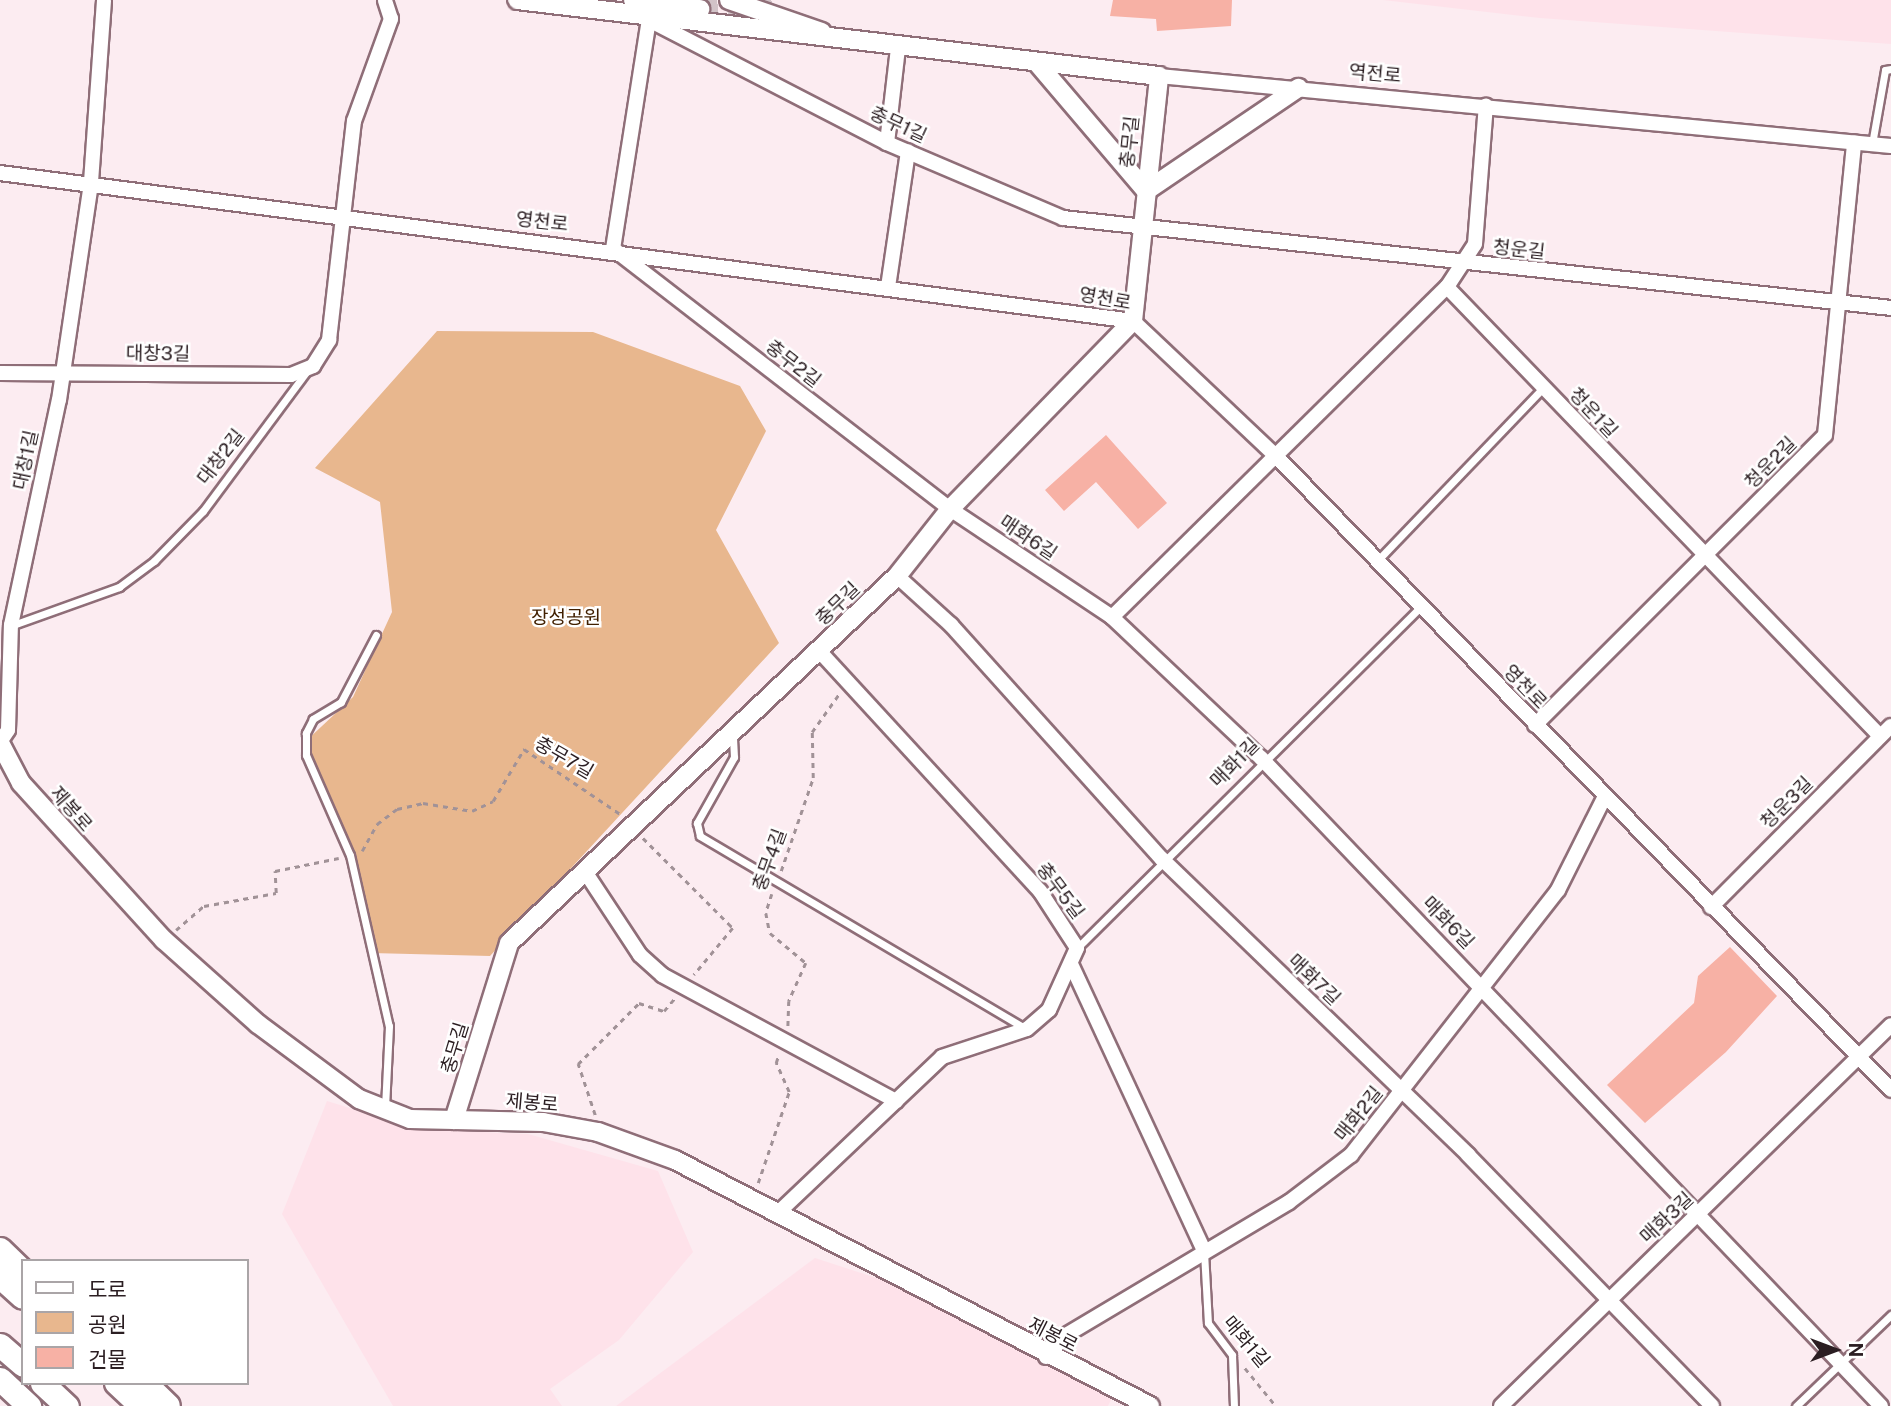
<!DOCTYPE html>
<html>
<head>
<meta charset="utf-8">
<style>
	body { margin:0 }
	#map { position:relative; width:1891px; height:1406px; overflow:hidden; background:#fcecf1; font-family:"Public Sans","Noto Sans KR",sans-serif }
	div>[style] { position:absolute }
	.built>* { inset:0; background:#fee2ea }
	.green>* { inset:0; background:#e8b78e }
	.building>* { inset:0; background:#f7b1a5 }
	.tertiary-tunnel>* { height:18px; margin-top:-9px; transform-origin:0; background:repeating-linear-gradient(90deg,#d2c3c8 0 18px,transparent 0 27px) }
	.path>* { height:2.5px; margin-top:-1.25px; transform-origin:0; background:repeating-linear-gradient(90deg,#a19297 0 5px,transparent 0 10px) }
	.roads { filter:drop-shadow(2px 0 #8f6e78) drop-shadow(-2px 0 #8f6e78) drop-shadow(0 2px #8f6e78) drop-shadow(0 -2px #8f6e78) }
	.service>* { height:7px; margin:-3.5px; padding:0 3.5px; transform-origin:3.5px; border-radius:3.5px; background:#fff }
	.minor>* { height:14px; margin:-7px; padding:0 7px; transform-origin:7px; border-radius:7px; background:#fff }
	.tertiary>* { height:18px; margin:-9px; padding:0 9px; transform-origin:9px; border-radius:9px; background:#fff }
	.trunk>* { height:23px; margin:-11.5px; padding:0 11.5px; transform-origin:11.5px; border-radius:11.5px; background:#fff }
	.motorway>* { height:24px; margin:-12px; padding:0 12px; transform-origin:12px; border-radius:12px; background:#fff }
	span { translate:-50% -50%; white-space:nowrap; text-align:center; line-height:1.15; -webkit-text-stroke:5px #fff; paint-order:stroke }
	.street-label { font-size:19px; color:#2b1e22 }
	.park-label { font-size:19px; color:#412000 }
	.legend { position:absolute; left:21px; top:1259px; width:228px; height:126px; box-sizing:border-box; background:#fff; border:2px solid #aaa5a7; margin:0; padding:9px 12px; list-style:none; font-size:21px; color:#2b1e22 }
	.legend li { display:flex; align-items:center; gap:14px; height:35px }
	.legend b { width:35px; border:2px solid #aaa5a7 }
	.north { position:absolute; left:1800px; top:1315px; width:70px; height:70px; -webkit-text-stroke:5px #fff; paint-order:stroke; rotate:90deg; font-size:19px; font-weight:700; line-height:28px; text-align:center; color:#2b1e22 }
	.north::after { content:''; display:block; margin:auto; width:24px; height:32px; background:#2b1e22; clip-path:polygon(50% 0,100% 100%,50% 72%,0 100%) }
</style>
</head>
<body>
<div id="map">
	<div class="built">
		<div style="clip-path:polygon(1383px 0,1891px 0,1891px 44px,1540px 18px)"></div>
		<div style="clip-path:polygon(327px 1101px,418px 1129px,528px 1134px,658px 1171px,693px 1252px,619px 1340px,550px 1389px,562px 1406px,393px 1406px,282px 1214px)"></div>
		<div style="clip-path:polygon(815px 1258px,904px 1287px,1112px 1398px,1108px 1406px,616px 1406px)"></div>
	</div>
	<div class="green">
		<div style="clip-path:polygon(437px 331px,593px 332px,740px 386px,766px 431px,716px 530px,779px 643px,490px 956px,371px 953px,350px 855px,306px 741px,353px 697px,392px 612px,380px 502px,315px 468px)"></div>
	</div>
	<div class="building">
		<div style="clip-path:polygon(1113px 0,1232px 0,1231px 26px,1157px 31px,1156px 19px,1110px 16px)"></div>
		<div style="clip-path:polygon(1106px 435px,1167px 503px,1138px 529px,1096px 482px,1064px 511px,1045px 490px)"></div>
		<div style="clip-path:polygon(1730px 947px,1777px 996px,1726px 1052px,1645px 1123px,1607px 1085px,1694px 1003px,1698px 976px)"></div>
	</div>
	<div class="tertiary-tunnel">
		<div style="left:700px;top:9px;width:76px;rotate:-6.8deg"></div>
	</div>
	<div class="path">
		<div style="left:643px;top:838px;width:127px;rotate:45deg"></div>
		<div style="left:733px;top:928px;width:61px;rotate:129.7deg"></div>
		<div style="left:362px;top:851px;width:31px;rotate:-61deg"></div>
		<div style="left:377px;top:824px;width:25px;rotate:-37deg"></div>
		<div style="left:397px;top:809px;width:27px;rotate:-13deg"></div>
		<div style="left:423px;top:803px;width:50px;rotate:9.3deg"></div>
		<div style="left:472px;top:811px;width:23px;rotate:-25deg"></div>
		<div style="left:493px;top:801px;width:61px;rotate:-59.2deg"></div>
		<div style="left:524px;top:749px;width:118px;rotate:34deg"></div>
		<div style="left:781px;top:871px;width:98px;rotate:-71deg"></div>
		<div style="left:813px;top:778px;width:46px;rotate:-91.2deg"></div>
		<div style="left:812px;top:732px;width:47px;rotate:-54.6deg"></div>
		<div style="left:772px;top:894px;width:20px;rotate:108deg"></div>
		<div style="left:766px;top:913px;width:20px;rotate:79deg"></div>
		<div style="left:770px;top:933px;width:47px;rotate:39.8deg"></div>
		<div style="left:806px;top:963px;width:42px;rotate:114.1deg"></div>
		<div style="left:789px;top:1001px;width:27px;rotate:92deg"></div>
		<div style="left:176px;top:930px;width:37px;rotate:-41deg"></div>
		<div style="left:204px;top:906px;width:73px;rotate:-10.2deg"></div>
		<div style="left:276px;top:893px;width:22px;rotate:-93deg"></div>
		<div style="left:275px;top:871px;width:65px;rotate:-11.5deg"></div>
		<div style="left:595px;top:1115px;width:54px;rotate:-108.4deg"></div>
		<div style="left:578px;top:1064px;width:86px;rotate:-45deg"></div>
		<div style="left:639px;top:1003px;width:26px;rotate:18deg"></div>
		<div style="left:664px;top:1011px;width:16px;rotate:-50deg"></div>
		<div style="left:758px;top:1183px;width:96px;rotate:-71.2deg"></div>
		<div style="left:789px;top:1092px;width:32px;rotate:-114deg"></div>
		<div style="left:776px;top:1063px;width:9px;rotate:-72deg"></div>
		<div style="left:1245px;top:1368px;width:49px;rotate:50.8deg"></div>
	</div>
	<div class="roads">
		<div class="service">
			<div style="left:1872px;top:144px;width:75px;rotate:-80deg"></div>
			<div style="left:1885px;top:70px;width:6px;rotate:-9deg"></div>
			<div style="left:1377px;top:561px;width:240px;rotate:-46.2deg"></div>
			<div style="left:13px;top:625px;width:113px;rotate:-19.7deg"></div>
			<div style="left:119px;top:587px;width:44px;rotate:-36.6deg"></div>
			<div style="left:154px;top:561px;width:70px;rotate:-45.6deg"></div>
			<div style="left:203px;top:511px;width:174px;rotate:-53.4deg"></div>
			<div style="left:376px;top:635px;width:76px;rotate:117.6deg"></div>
			<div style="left:341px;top:702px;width:33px;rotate:149deg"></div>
			<div style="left:313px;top:719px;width:16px;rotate:117deg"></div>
			<div style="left:306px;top:733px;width:22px;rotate:90deg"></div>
			<div style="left:306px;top:755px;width:109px;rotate:66.3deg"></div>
			<div style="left:350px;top:855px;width:175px;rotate:77.2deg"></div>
			<div style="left:389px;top:1026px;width:82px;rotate:92.8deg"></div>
			<div style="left:733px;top:738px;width:19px;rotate:87deg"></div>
			<div style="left:734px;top:757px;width:76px;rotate:119.3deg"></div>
			<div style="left:697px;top:823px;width:13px;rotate:77deg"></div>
			<div style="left:700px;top:836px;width:379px;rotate:30.6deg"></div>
			<div style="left:1077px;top:948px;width:484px;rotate:-44.8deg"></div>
			<div style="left:1204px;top:1252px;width:71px;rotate:86.8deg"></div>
			<div style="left:1208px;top:1323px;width:40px;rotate:53deg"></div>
			<div style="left:1232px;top:1355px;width:51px;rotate:87.8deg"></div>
			<div style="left:1796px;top:1406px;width:132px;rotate:-43.8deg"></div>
		</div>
		<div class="minor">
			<div style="left:1159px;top:76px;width:735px;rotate:5.46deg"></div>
			<div style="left:887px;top:143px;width:96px;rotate:-83.4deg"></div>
			<div style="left:0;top:173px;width:1143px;rotate:7.44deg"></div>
			<div style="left:1133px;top:321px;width:197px;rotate:43.4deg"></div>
			<div style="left:1276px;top:456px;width:883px;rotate:45.87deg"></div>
			<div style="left:888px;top:287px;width:137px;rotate:-81.6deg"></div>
			<div style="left:1447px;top:287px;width:51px;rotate:-56.9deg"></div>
			<div style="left:1475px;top:244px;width:139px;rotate:-85.5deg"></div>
			<div style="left:0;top:373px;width:291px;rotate:0.4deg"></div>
			<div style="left:291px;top:375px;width:24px;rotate:-22deg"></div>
			<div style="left:313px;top:366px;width:31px;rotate:-58deg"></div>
			<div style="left:329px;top:340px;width:220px;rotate:-83.5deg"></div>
			<div style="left:354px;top:121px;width:109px;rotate:-70.1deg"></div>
			<div style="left:391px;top:19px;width:20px;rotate:-108deg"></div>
			<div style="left:897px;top:576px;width:73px;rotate:42.2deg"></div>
			<div style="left:951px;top:625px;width:315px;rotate:48deg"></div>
			<div style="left:1162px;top:859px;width:426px;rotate:44deg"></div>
			<div style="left:1468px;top:1155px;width:350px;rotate:45.8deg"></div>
			<div style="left:1112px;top:617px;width:470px;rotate:-44.6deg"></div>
			<div style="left:1447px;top:287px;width:624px;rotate:46.04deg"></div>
			<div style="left:1535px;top:725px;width:410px;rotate:-45deg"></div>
			<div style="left:1825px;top:435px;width:294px;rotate:-84.3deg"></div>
			<div style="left:0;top:742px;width:14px;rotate:-56deg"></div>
			<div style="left:8px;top:730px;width:105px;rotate:-88.4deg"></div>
			<div style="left:11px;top:625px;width:230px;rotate:-78deg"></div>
			<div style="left:59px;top:400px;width:220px;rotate:-81.6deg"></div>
			<div style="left:91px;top:182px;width:182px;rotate:-85.9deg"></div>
			<div style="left:586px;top:873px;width:98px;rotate:56.6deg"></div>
			<div style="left:640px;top:955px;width:30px;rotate:42deg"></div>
			<div style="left:662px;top:975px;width:266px;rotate:28.3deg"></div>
			<div style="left:1711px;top:907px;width:255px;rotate:-45.2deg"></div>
			<div style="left:1071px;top:964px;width:316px;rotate:65.1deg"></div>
			<div style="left:781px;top:1210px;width:222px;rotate:-43.5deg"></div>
			<div style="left:942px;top:1057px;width:89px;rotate:-18.2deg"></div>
			<div style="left:1027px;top:1029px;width:29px;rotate:-41deg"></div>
			<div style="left:1049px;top:1010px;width:68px;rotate:-65.7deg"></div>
			<div style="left:1077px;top:948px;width:68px;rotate:-123deg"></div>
			<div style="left:1040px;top:891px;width:326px;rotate:-132.6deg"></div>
			<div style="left:1046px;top:1357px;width:30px;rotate:-48deg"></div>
			<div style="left:1066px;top:1335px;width:260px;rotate:-30.8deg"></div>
			<div style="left:1289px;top:1202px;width:78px;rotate:-37.2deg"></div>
			<div style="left:1351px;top:1155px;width:336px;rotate:-52deg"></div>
			<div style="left:1558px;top:890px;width:105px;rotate:-63.4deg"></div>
			<div style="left:1501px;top:1406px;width:545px;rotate:-44.33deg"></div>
			<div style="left:1881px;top:1406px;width:897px;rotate:-133.73deg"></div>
			<div style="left:1261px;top:758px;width:205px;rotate:-136.6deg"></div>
			<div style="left:1112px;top:617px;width:195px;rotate:-146.3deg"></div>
			<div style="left:950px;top:509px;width:426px;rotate:-142.3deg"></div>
			<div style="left:613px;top:249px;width:232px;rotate:-81.1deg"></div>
			<div style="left:649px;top:20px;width:268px;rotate:27.3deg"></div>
			<div style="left:887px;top:143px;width:191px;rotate:23.1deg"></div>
			<div style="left:1063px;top:218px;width:833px;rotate:6.2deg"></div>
		</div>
		<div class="tertiary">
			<div style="left:633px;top:0;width:68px;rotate:7.7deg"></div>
			<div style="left:729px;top:0;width:98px;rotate:19deg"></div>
			<div style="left:1038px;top:64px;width:167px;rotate:49.6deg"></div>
			<div style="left:1146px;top:191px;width:184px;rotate:-34.1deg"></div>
			<div style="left:0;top:743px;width:45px;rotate:62.3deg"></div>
			<div style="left:21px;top:783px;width:212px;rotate:47.7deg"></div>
			<div style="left:164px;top:940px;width:126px;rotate:41.8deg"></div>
			<div style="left:258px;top:1024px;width:126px;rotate:36.6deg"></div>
			<div style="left:359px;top:1099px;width:55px;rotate:21.4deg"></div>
			<div style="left:410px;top:1119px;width:133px;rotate:1.3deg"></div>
			<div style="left:543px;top:1122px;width:56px;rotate:10.3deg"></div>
			<div style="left:598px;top:1132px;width:82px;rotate:20deg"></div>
			<div style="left:675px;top:1160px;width:535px;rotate:27.38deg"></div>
			<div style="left:454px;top:1120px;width:185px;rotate:-72.7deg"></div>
			<div style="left:509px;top:943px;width:534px;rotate:-43.41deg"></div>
			<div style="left:897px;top:576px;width:85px;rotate:-51.7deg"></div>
			<div style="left:950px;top:509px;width:262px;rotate:-45.8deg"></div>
			<div style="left:1133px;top:321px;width:246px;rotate:-83.9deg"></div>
			<div style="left:1159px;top:76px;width:646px;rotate:-173.25deg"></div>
		</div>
		<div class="trunk">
			<div style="left:0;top:1345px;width:30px;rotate:41deg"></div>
			<div style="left:0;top:1379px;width:40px;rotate:43deg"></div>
			<div style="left:42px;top:1383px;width:34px;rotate:43deg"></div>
		</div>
		<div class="motorway">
			<div style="left:0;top:1250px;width:32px;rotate:44deg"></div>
			<div style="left:0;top:1276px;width:31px;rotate:42deg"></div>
			<div style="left:117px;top:1383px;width:34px;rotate:43deg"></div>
			<div style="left:144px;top:1383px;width:33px;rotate:44deg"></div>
		</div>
	</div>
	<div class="street-label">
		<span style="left:1375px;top:74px;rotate:5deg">역전로</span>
		<span style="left:898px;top:125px;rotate:25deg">충무1길</span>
		<span style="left:1130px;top:142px;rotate:-84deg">충무길</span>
		<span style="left:542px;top:222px;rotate:6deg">영천로</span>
		<span style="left:1519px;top:250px;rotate:6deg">청운길</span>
		<span style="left:1105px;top:299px;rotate:10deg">영천로</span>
		<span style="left:158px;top:354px;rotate:1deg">대창3길</span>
		<span style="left:793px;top:364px;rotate:38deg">충무2길</span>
		<span style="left:1593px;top:413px;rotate:47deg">청운1길</span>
		<span style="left:221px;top:457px;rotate:-52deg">대창2길</span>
		<span style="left:26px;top:460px;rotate:-78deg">대창1길</span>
		<span style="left:1771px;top:463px;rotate:-45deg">청운2길</span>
		<span style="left:1028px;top:538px;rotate:34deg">매화6길</span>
		<span style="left:838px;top:604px;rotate:-44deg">충무길</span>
		<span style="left:1525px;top:687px;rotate:46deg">영천로</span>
		<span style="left:564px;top:758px;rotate:30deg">충무7길</span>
		<span style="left:1235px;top:763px;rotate:-45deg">매화1길</span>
		<span style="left:1787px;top:803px;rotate:-45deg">청운3길</span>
		<span style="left:71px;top:809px;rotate:49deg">제봉로</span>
		<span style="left:770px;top:860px;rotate:-70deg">충무4길</span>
		<span style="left:1060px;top:891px;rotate:53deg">충무5길</span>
		<span style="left:1448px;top:923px;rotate:46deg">매화6길</span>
		<span style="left:1314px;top:980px;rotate:44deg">매화7길</span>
		<span style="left:455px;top:1048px;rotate:-73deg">충무길</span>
		<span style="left:532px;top:1103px;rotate:5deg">제봉로</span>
		<span style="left:1359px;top:1114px;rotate:-51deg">매화2길</span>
		<span style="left:1667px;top:1218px;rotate:-43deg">매화3길</span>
		<span style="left:1053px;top:1335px;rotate:27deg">제봉로</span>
		<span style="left:1246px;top:1342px;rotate:50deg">매화1길</span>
	</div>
	<div class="park-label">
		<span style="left:566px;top:618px">장성공원</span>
	</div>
	<ul class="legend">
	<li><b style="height:9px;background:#fff"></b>도로</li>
	<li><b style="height:19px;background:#e8b78e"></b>공원</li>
	<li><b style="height:19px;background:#f7b1a5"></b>건물</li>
	</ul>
	<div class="north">N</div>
</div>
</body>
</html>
